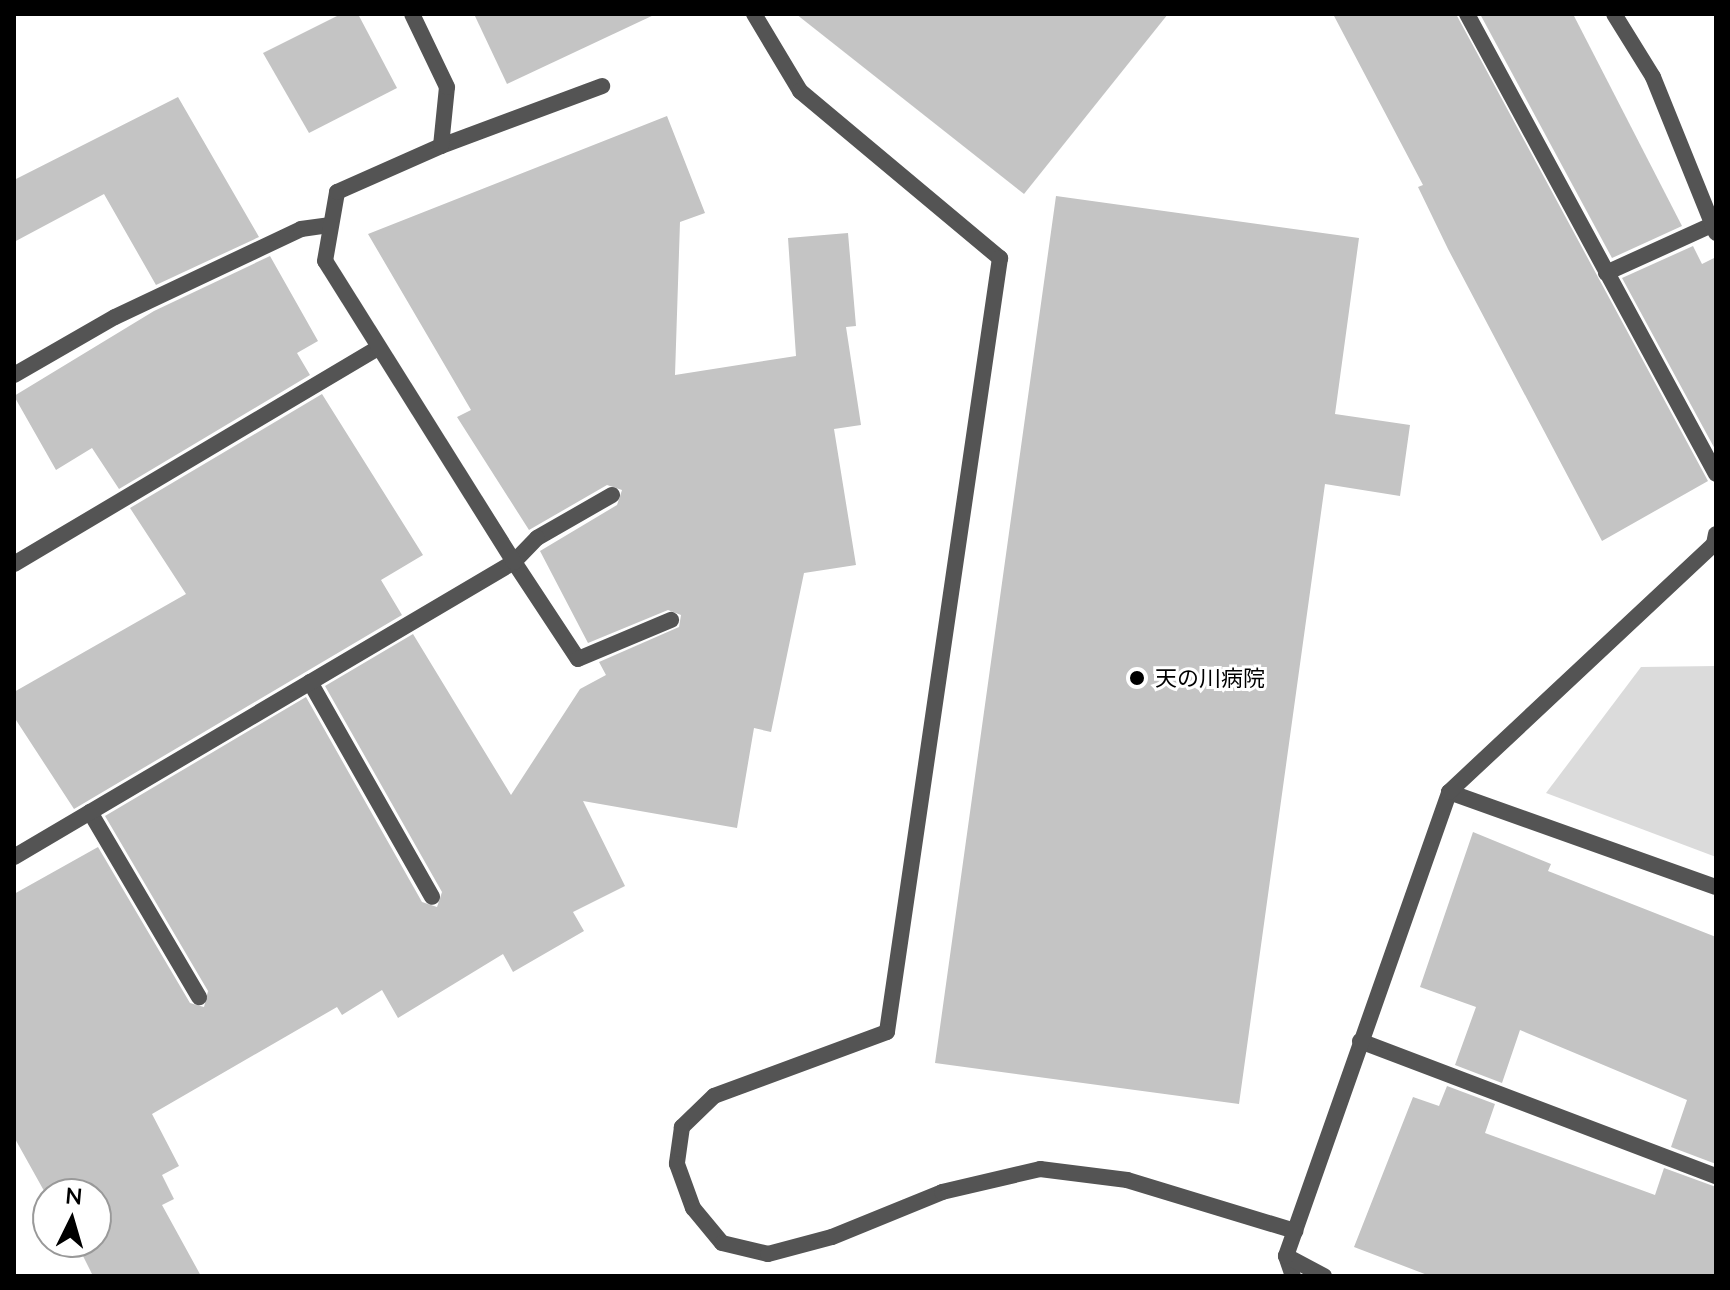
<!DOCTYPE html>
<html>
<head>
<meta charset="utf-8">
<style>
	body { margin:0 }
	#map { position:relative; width:1730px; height:1290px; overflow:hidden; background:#fff; font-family:Lato,"Noto Sans JP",sans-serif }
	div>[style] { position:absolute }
	.green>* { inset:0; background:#dbdbdb }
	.building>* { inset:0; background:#c4c4c4 }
	.service>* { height:16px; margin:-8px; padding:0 8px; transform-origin:8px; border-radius:8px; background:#545454 }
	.minor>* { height:16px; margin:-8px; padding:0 8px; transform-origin:8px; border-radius:8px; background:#545454 }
	.dots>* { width:22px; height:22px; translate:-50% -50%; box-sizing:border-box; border:4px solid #fff; border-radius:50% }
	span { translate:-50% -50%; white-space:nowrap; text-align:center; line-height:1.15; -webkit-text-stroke:6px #fff; paint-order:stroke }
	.poi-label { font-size:22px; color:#000 }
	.left { translate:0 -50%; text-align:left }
	.frame { position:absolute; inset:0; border:16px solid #000; pointer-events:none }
	.north { position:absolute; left:32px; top:1178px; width:80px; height:80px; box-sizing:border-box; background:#fff; border:2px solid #999; border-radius:50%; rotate:5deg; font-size:22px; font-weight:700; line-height:32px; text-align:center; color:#000 }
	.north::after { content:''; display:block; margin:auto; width:28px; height:36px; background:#000; clip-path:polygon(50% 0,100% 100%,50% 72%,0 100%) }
</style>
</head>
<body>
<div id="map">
	<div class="green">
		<div style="clip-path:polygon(1716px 666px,1716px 857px,1546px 793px,1641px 667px)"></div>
	</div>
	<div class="building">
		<div style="clip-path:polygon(341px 14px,358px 14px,397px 88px,309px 133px,263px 53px)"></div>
		<div style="clip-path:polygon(474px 14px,656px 14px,507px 84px)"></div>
		<div style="clip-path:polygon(796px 14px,1168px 14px,1024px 194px)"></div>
		<div style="clip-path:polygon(1333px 14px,1456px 14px,1708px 481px,1602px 541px,1448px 249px,1418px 187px,1423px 185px)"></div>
		<div style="clip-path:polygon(1480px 14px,1573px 14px,1682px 226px,1612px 258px)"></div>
		<div style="clip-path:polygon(178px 97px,259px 237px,156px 285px,104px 194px,14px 242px,14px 180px)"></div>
		<div style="clip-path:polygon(667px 116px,705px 213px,680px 222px,675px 375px,796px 356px,788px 238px,848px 233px,856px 326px,846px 327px,861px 425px,834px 429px,856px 565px,804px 573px,771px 732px,754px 728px,737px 828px,583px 801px,625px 886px,573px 912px,584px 931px,513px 972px,503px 954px,398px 1018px,382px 990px,342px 1015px,337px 1007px,152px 1114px,179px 1166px,162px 1175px,174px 1199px,162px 1205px,201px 1276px,93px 1276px,76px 1242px,96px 1242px,96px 1194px,48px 1198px,14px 1137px,14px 894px,98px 847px,190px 1003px,204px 1007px,208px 991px,105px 816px,306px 697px,422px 902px,437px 907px,442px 892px,325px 686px,413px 634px,511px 795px,580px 689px,606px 675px,599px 662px,679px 627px,681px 615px,668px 610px,588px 643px,540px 551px,617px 505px,622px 490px,607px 485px,529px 530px,457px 417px,471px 410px,368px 234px)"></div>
		<div style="clip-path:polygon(1056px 196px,1359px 238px,1335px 414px,1410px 425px,1400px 496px,1325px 484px,1239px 1104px,935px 1063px)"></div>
		<div style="clip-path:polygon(1693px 246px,1702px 264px,1716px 257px,1716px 451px,1622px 278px)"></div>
		<div style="clip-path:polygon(270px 256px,318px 341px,297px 353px,310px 375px,119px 489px,92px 448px,56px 470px,14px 396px,154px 311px)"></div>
		<div style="clip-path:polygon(322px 394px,423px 555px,381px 580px,402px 615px,74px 809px,14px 717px,14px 692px,186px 594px,130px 508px)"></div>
		<div style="clip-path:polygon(1473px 832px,1551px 864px,1548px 871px,1716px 937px,1716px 1164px,1671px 1147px,1687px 1100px,1520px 1030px,1502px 1083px,1455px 1065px,1476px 1007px,1420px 987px)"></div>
		<div style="clip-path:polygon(1447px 1086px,1495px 1104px,1485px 1133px,1655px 1195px,1664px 1168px,1716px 1187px,1716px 1276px,1430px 1276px,1354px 1247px,1413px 1097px,1439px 1106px)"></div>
	</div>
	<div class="service">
		<div style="left:754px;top:14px;width:90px;rotate:59.1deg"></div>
		<div style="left:800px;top:91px;width:261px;rotate:39.9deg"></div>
		<div style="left:1000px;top:258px;width:782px;rotate:98.31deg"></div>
		<div style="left:887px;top:1032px;width:184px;rotate:159.7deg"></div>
		<div style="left:714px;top:1096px;width:45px;rotate:135.9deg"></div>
		<div style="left:682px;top:1127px;width:37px;rotate:98deg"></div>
		<div style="left:677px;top:1164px;width:47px;rotate:70deg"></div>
		<div style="left:693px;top:1208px;width:45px;rotate:50.4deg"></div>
		<div style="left:722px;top:1243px;width:47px;rotate:13.4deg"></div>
		<div style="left:768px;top:1254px;width:66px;rotate:-14.9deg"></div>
		<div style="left:832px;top:1237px;width:119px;rotate:-22.2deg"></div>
		<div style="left:942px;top:1192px;width:101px;rotate:-13.2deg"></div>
		<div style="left:1040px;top:1169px;width:88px;rotate:7.2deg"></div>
		<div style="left:1127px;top:1180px;width:176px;rotate:16.9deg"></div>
		<div style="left:441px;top:146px;width:172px;rotate:-20.4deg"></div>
		<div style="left:1606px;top:273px;width:116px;rotate:-24.4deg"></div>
		<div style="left:14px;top:375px;width:116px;rotate:-29.9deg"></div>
		<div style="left:115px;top:317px;width:206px;rotate:-25.3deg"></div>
		<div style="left:301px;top:229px;width:30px;rotate:-8deg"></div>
		<div style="left:612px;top:495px;width:86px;rotate:150.2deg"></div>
		<div style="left:537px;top:538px;width:33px;rotate:134deg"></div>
		<div style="left:514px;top:562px;width:116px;rotate:56.6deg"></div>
		<div style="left:578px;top:659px;width:101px;rotate:-22.8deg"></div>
		<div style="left:310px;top:682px;width:247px;rotate:60.4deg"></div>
		<div style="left:90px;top:812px;width:215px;rotate:59.5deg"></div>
		<div style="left:1286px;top:1256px;width:21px;rotate:71deg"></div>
	</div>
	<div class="minor">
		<div style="left:1467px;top:14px;width:523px;rotate:61.57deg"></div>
		<div style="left:1614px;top:14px;width:74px;rotate:58.2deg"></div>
		<div style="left:1653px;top:77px;width:168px;rotate:68deg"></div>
		<div style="left:14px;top:564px;width:421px;rotate:-30.7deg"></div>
		<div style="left:1449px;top:792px;width:283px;rotate:19.6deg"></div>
		<div style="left:14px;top:857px;width:581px;rotate:-30.54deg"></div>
		<div style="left:514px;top:562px;width:355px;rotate:-122.1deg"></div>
		<div style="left:325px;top:261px;width:70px;rotate:-80.1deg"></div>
		<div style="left:337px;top:192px;width:114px;rotate:-23.9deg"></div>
		<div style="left:441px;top:146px;width:59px;rotate:-84.2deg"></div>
		<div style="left:447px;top:87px;width:81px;rotate:-115.6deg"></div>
		<div style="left:1360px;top:1041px;width:381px;rotate:20.8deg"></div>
		<div style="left:1324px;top:1276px;width:43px;rotate:-152.2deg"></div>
		<div style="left:1286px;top:1256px;width:492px;rotate:-70.6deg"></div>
		<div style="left:1449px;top:792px;width:363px;rotate:-43.1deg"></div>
		<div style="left:1714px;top:544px;width:10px;rotate:-79deg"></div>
	</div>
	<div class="dots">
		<div style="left:1137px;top:678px;background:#000"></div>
	</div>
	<div class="poi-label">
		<span class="left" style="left:1155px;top:678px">天の川病院</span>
	</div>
	<div class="frame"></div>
	<div class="north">N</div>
</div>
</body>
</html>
